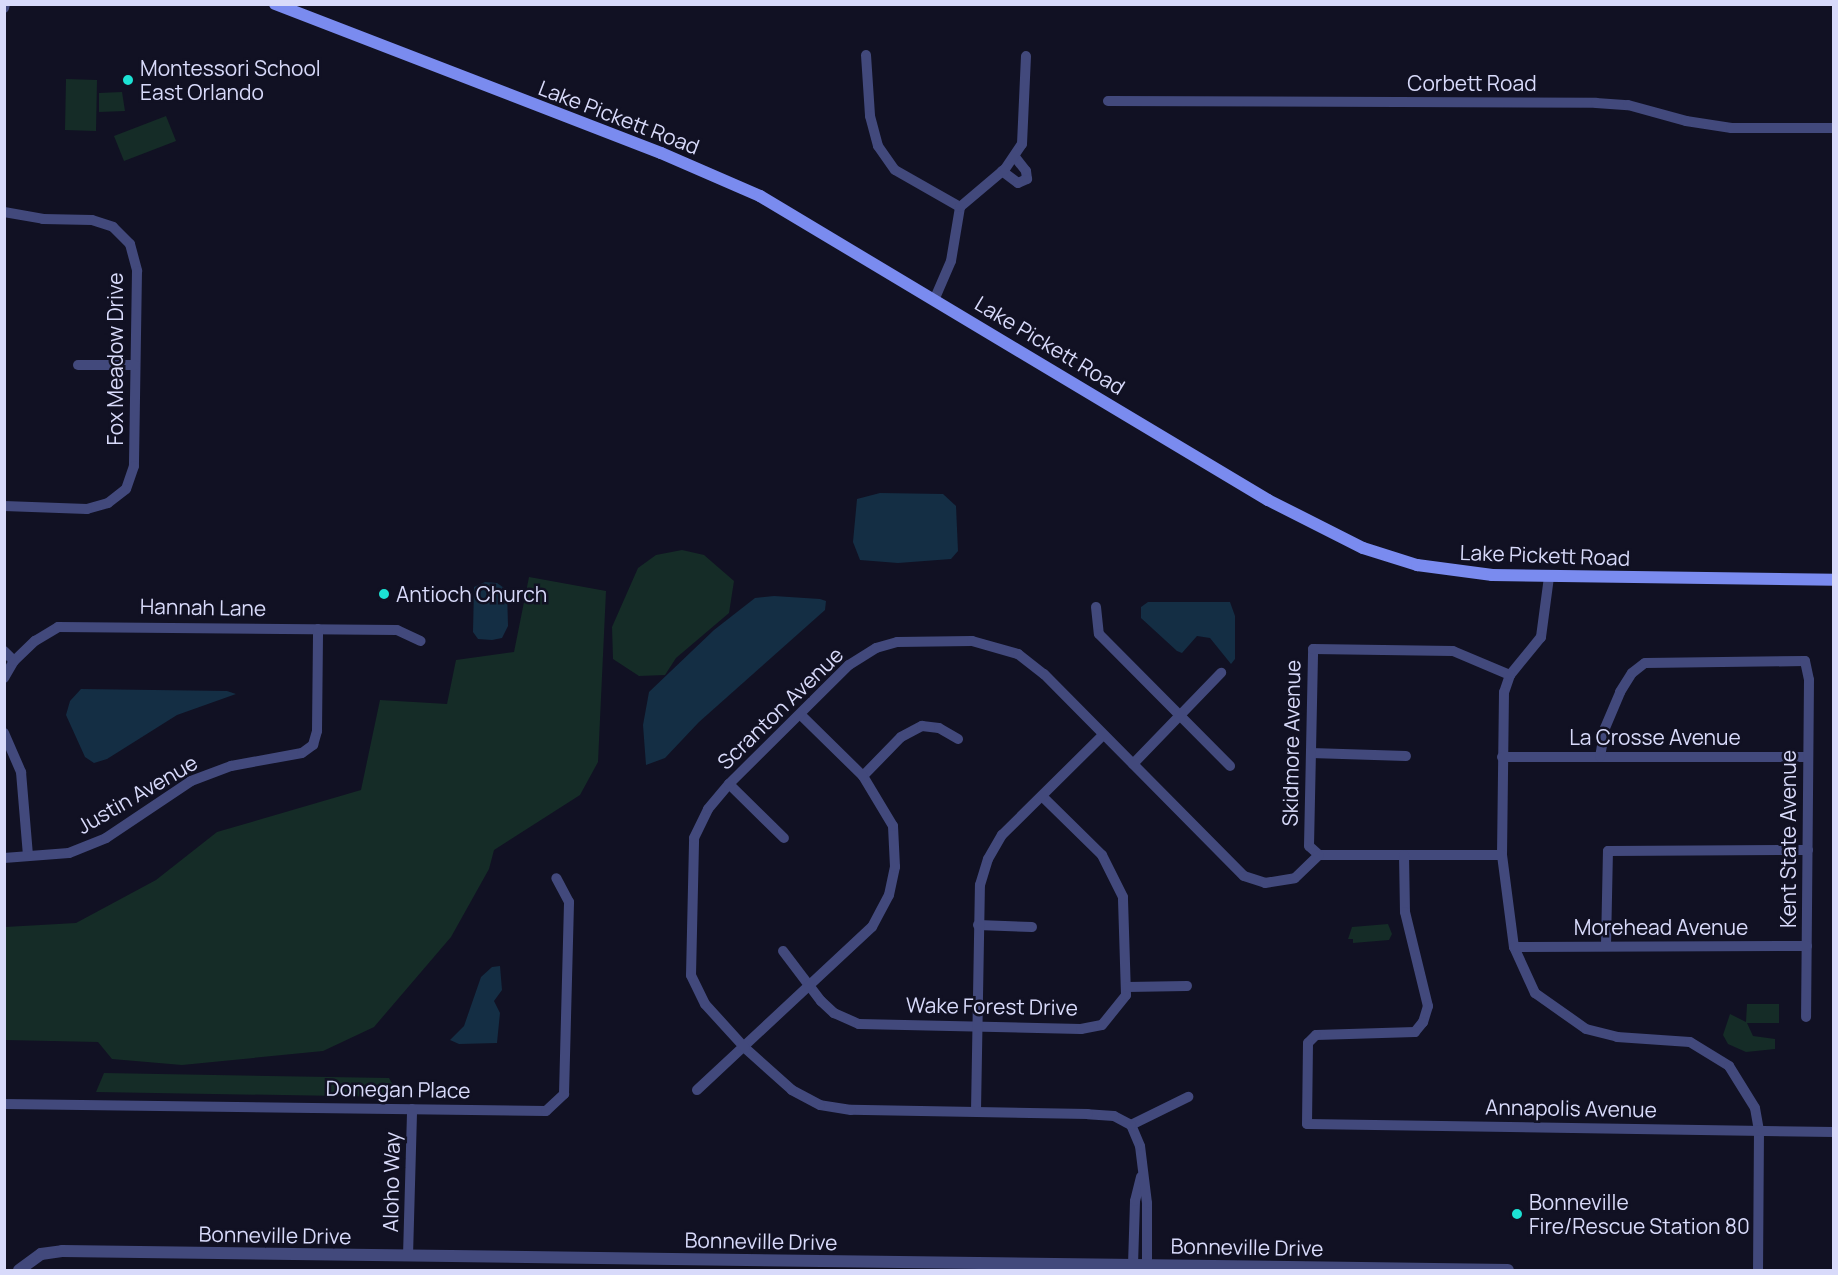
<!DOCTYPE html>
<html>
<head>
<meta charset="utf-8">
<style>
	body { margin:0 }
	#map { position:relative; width:1838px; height:1275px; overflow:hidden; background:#111123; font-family:Manrope,sans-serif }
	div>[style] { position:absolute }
	.green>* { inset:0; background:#152c27 }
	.water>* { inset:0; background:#142e44 }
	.minor>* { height:10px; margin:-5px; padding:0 5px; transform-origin:5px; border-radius:5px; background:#42497c }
	.tertiary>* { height:12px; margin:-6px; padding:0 6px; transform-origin:6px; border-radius:6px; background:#42497c }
	.secondary>* { height:12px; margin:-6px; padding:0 6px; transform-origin:6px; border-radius:6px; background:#7a8bef }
	.dots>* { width:16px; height:16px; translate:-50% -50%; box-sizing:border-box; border:3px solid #111123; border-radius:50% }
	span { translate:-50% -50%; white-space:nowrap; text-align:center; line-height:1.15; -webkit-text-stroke:5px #111123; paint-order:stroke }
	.poi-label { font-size:21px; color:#d8dafa }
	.left { translate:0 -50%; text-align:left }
	.street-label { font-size:21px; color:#d8dafa }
	.frame { position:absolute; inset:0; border:6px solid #d8dafa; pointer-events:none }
</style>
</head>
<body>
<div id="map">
	<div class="green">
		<div style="clip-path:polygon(66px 79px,97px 80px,96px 131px,65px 130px)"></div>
		<div style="clip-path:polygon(122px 92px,125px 111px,99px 112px,99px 93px)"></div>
		<div style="clip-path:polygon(166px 116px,176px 141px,124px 161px,114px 136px)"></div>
		<div style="clip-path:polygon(682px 550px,704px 555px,734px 581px,729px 613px,676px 658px,665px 675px,639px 676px,613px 659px,612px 627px,638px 568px,656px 555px)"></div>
		<div style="clip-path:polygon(529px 577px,606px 591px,598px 762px,580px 795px,494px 850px,489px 869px,451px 937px,374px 1027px,323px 1051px,182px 1065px,112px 1059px,98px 1042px,5px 1040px,5px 927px,76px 923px,156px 880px,217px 832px,361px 790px,380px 700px,447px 704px,456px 660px,514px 652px)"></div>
		<div style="clip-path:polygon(1388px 924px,1392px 934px,1389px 940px,1353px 943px,1353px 939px,1348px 939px,1352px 927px)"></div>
		<div style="clip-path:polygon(1747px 1004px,1779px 1004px,1779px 1023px,1747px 1023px,1753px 1036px,1775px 1039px,1775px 1049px,1746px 1052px,1728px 1044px,1723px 1035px,1730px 1014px,1746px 1022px)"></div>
		<div style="clip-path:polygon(104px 1073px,389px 1078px,400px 1097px,96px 1092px)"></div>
	</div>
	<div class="water">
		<div style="clip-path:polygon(880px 493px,943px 494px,956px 506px,958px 551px,951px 559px,898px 563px,860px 560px,853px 542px,857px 499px)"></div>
		<div style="clip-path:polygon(485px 582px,497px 583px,507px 590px,508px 626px,502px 638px,492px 640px,478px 639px,473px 632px,474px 587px)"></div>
		<div style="clip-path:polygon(774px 596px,820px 599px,826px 601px,825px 610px,699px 722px,665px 758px,646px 765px,643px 725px,649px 692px,714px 630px,755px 598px)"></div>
		<div style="clip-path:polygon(1148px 602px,1230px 602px,1235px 616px,1235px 659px,1231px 664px,1210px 638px,1197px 636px,1182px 653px,1177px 651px,1141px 618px,1141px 607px)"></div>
		<div style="clip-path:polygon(81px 689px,227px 691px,236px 694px,177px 715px,107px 759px,94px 763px,85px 757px,66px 715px,70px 701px)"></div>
		<div style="clip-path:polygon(500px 966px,502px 990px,494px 1001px,500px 1013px,497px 1043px,459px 1044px,450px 1040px,464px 1026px,481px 977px,492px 967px)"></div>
	</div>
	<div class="minor">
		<div style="left:4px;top:8px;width:4px;rotate:-76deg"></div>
		<div style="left:866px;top:55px;width:61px;rotate:86.2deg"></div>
		<div style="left:870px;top:116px;width:31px;rotate:75deg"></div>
		<div style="left:878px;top:146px;width:29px;rotate:55deg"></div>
		<div style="left:895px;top:170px;width:75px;rotate:29.6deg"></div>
		<div style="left:1108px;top:101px;width:488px;rotate:0.2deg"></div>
		<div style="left:1596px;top:103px;width:32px;rotate:4deg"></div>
		<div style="left:1628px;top:105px;width:60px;rotate:15.4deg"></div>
		<div style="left:1686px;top:121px;width:46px;rotate:8.8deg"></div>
		<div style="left:1731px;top:128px;width:103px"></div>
		<div style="left:1002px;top:171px;width:20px;rotate:37deg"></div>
		<div style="left:1018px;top:183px;width:10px;rotate:-24deg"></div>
		<div style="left:1027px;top:179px;width:8px;rotate:-97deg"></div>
		<div style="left:1026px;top:171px;width:18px;rotate:-128deg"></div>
		<div style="left:4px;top:212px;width:40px;rotate:10deg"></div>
		<div style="left:43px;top:219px;width:49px;rotate:1.2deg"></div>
		<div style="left:92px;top:220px;width:22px;rotate:18deg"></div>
		<div style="left:113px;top:227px;width:24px;rotate:45deg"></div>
		<div style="left:130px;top:244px;width:28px;rotate:75deg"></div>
		<div style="left:137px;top:271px;width:195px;rotate:90.9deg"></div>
		<div style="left:134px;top:466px;width:24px;rotate:109deg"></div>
		<div style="left:126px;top:489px;width:23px;rotate:142deg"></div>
		<div style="left:108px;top:503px;width:22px;rotate:164deg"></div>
		<div style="left:87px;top:509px;width:83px;rotate:-177.9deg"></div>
		<div style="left:935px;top:298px;width:40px;rotate:-66.6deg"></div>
		<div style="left:951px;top:261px;width:55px;rotate:-80.5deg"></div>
		<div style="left:960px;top:207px;width:59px;rotate:-40.2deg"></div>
		<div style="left:1005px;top:169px;width:30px;rotate:-56deg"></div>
		<div style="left:1022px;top:144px;width:88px;rotate:-87.4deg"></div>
		<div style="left:78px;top:365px;width:57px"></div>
		<div style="left:1549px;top:577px;width:61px;rotate:97.6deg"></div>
		<div style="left:1541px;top:637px;width:49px;rotate:129.2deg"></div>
		<div style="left:1510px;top:675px;width:18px;rotate:109deg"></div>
		<div style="left:1504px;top:692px;width:163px;rotate:90.7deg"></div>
		<div style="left:1502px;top:855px;width:93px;rotate:82.6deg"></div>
		<div style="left:1514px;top:947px;width:51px;rotate:65.5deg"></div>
		<div style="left:1535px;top:993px;width:62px;rotate:35.2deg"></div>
		<div style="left:1586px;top:1029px;width:32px;rotate:14deg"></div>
		<div style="left:1617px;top:1037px;width:73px;rotate:3.9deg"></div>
		<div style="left:1690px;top:1042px;width:46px;rotate:31.6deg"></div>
		<div style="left:1729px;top:1066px;width:49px;rotate:58.2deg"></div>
		<div style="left:1755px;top:1108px;width:22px;rotate:80deg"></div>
		<div style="left:1759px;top:1130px;width:140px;rotate:90.4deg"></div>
		<div style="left:1096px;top:607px;width:27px;rotate:84deg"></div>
		<div style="left:1099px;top:634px;width:186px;rotate:45.2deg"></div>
		<div style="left:4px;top:651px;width:14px;rotate:45deg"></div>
		<div style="left:4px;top:678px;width:20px;rotate:-60deg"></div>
		<div style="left:14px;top:661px;width:29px;rotate:-44deg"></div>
		<div style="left:35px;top:641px;width:27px;rotate:-31deg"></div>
		<div style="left:58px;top:627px;width:339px;rotate:0.5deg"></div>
		<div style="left:397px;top:630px;width:26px;rotate:25deg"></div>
		<div style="left:4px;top:733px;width:43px;rotate:66.4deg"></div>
		<div style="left:21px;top:772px;width:83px;rotate:85.2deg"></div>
		<div style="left:1311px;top:753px;width:95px;rotate:1.8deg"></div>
		<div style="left:1502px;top:757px;width:306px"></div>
		<div style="left:1600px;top:757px;width:29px;rotate:-80deg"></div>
		<div style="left:1605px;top:728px;width:39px;rotate:-67deg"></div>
		<div style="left:1620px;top:692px;width:22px;rotate:-58deg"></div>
		<div style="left:1632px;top:673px;width:16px;rotate:-38deg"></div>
		<div style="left:1645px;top:663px;width:160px;rotate:-0.7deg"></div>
		<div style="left:1805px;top:661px;width:19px;rotate:78deg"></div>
		<div style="left:1809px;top:680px;width:337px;rotate:90.5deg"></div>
		<div style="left:1133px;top:764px;width:127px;rotate:-46deg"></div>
		<div style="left:863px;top:776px;width:54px;rotate:-45.7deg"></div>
		<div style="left:901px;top:737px;width:24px;rotate:-28deg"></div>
		<div style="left:922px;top:726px;width:17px;rotate:7deg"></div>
		<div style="left:939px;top:728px;width:22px;rotate:30deg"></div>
		<div style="left:729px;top:784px;width:77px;rotate:44.5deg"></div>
		<div style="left:1319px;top:855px;width:13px;rotate:-138deg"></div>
		<div style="left:1309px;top:846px;width:197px;rotate:-88.8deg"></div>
		<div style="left:1313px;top:649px;width:140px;rotate:0.8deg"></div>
		<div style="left:1453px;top:651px;width:62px;rotate:22.8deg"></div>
		<div style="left:1319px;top:855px;width:183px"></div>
		<div style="left:1404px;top:855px;width:57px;rotate:89deg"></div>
		<div style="left:1405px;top:912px;width:97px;rotate:76.3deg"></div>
		<div style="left:1428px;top:1006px;width:17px;rotate:107deg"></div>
		<div style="left:1423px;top:1022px;width:13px;rotate:129deg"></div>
		<div style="left:1415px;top:1032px;width:99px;rotate:178.3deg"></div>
		<div style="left:1316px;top:1035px;width:11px;rotate:135deg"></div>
		<div style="left:1308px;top:1043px;width:81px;rotate:90.7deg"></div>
		<div style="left:1307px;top:1124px;width:527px;rotate:0.87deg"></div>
		<div style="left:4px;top:858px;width:65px;rotate:-4.4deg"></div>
		<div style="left:69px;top:853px;width:40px;rotate:-22deg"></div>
		<div style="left:106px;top:838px;width:102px;rotate:-33.8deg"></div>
		<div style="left:191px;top:781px;width:43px;rotate:-20.6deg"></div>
		<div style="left:231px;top:766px;width:72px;rotate:-10.4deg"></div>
		<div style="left:302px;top:753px;width:14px;rotate:-36deg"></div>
		<div style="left:313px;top:745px;width:15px;rotate:-74deg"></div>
		<div style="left:317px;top:731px;width:102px;rotate:-89.4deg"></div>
		<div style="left:978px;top:925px;width:54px;rotate:2.1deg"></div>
		<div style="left:1606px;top:945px;width:94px;rotate:-88.8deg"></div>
		<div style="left:1608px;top:851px;width:200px;rotate:-0.3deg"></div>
		<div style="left:1514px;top:947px;width:293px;rotate:-0.2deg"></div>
		<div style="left:783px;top:951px;width:63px;rotate:52.8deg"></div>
		<div style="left:821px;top:1001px;width:18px;rotate:43deg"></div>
		<div style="left:834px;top:1013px;width:27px;rotate:24deg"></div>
		<div style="left:859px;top:1024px;width:222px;rotate:1.3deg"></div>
		<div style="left:1081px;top:1029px;width:21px;rotate:-11deg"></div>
		<div style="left:1102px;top:1025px;width:38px;rotate:-51deg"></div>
		<div style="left:1126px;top:995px;width:98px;rotate:-91.8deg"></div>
		<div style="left:1123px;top:897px;width:47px;rotate:-116.6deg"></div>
		<div style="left:1102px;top:855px;width:83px;rotate:-135.5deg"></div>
		<div style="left:1127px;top:987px;width:60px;rotate:-1deg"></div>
		<div style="left:697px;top:1090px;width:239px;rotate:-43deg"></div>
		<div style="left:872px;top:927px;width:36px;rotate:-62deg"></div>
		<div style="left:889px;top:895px;width:29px;rotate:-78deg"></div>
		<div style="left:895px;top:867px;width:41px;rotate:-92.8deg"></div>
		<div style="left:893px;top:826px;width:58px;rotate:-121deg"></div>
		<div style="left:863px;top:776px;width:88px;rotate:-135.5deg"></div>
		<div style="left:4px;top:1104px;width:542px;rotate:0.74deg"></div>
		<div style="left:546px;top:1111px;width:25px;rotate:-43deg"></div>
		<div style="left:564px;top:1094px;width:192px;rotate:-88.5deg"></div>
		<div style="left:569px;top:902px;width:27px;rotate:-118deg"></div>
		<div style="left:976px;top:1111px;width:226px;rotate:-89deg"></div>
		<div style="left:980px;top:885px;width:27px;rotate:-73deg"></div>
		<div style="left:988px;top:859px;width:28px;rotate:-60deg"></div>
		<div style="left:1002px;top:835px;width:142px;rotate:-44.7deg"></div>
		<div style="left:1131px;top:1125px;width:64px;rotate:-26.2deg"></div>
		<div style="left:408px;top:1256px;width:147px;rotate:-88.4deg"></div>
		<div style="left:1133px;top:1265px;width:64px;rotate:-88.2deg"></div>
		<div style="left:1135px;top:1201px;width:25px;rotate:-76deg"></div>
		<div style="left:1147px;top:1266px;width:63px;rotate:-90deg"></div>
		<div style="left:1147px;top:1203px;width:57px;rotate:-97deg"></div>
		<div style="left:1140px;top:1146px;width:23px;rotate:-113deg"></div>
		<div style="left:1131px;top:1125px;width:19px;rotate:-152deg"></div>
		<div style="left:1114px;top:1116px;width:26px;rotate:-176deg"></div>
		<div style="left:1088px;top:1114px;width:237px;rotate:-179deg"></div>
		<div style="left:851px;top:1110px;width:31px;rotate:-171deg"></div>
		<div style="left:820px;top:1105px;width:32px;rotate:-152deg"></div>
		<div style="left:792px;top:1090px;width:63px;rotate:-138.2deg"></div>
		<div style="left:745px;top:1048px;width:59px;rotate:-132.3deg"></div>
		<div style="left:705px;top:1004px;width:32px;rotate:-116deg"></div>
		<div style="left:691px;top:975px;width:137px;rotate:-88.7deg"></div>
		<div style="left:694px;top:838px;width:32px;rotate:-64deg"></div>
		<div style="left:708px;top:809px;width:33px;rotate:-50deg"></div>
		<div style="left:729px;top:784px;width:169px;rotate:-44.8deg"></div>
		<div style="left:849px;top:665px;width:32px;rotate:-32deg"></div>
		<div style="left:876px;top:648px;width:22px;rotate:-16deg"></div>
		<div style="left:897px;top:642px;width:75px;rotate:-0.8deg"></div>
		<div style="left:972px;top:641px;width:48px;rotate:15.8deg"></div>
		<div style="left:1018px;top:654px;width:33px;rotate:38deg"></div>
		<div style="left:1044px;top:674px;width:284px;rotate:45.3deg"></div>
		<div style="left:1244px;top:876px;width:22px;rotate:18deg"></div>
		<div style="left:1265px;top:883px;width:30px;rotate:-9deg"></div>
		<div style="left:1295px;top:878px;width:33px;rotate:-44deg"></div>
	</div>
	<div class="tertiary">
		<div style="left:19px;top:1270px;width:27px;rotate:-36deg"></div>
		<div style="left:41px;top:1254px;width:21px;rotate:-8deg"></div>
		<div style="left:62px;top:1251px;width:1446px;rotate:0.75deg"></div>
	</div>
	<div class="secondary">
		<div style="left:275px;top:4px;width:414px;rotate:21.1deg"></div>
		<div style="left:661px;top:153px;width:108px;rotate:23.5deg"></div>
		<div style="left:760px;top:196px;width:592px;rotate:30.9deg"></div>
		<div style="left:1268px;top:500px;width:106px;rotate:26.8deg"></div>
		<div style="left:1363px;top:548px;width:57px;rotate:17.5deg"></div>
		<div style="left:1417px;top:565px;width:76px;rotate:7.6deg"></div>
		<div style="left:1492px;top:575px;width:342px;rotate:0.8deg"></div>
	</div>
	<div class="dots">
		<div style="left:128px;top:80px;background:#1ce2d4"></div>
		<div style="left:384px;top:594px;background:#1ce2d4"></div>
		<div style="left:1517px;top:1214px;background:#1ce2d4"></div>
	</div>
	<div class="poi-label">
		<span class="left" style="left:140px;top:80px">Montessori School<br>East Orlando</span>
		<span class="left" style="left:396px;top:594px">Antioch Church</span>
		<span class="left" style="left:1529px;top:1214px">Bonneville<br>Fire/Rescue Station 80</span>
	</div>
	<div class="street-label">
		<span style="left:1472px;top:83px">Corbett Road</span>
		<span style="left:619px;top:117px;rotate:21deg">Lake Pickett Road</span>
		<span style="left:1050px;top:345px;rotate:31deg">Lake Pickett Road</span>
		<span style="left:115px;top:359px;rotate:-90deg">Fox Meadow Drive</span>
		<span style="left:1545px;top:555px;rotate:2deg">Lake Pickett Road</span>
		<span style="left:203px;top:607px;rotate:1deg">Hannah Lane</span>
		<span style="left:780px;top:708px;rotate:-44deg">Scranton Avenue</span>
		<span style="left:1655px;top:737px">La Crosse Avenue</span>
		<span style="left:1291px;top:743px;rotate:-89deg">Skidmore Avenue</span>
		<span style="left:137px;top:794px;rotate:-30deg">Justin Avenue</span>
		<span style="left:1788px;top:839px;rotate:-90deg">Kent State Avenue</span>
		<span style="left:1661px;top:927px">Morehead Avenue</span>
		<span style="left:992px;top:1006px;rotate:1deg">Wake Forest Drive</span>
		<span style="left:398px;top:1089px;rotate:1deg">Donegan Place</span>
		<span style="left:1571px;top:1108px;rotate:1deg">Annapolis Avenue</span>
		<span style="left:391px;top:1182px;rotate:-89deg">Aloho Way</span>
		<span style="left:275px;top:1235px;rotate:1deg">Bonneville Drive</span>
		<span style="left:761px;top:1241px;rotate:1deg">Bonneville Drive</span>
		<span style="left:1247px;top:1247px;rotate:1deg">Bonneville Drive</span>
	</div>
	<div class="frame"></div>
</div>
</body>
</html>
